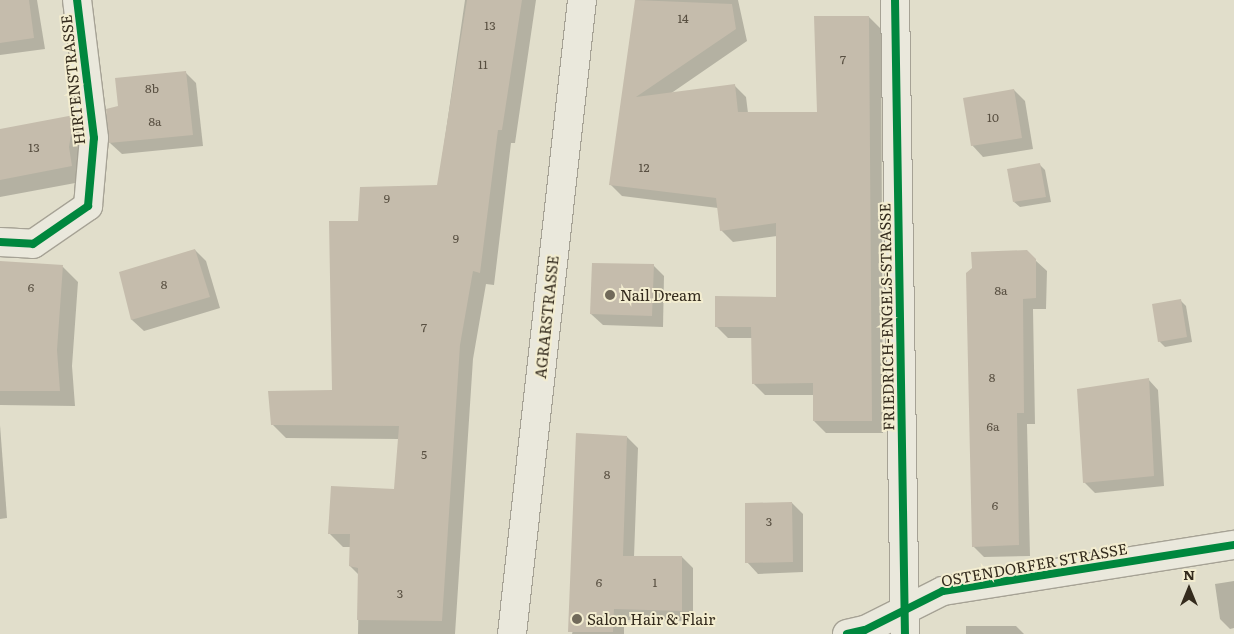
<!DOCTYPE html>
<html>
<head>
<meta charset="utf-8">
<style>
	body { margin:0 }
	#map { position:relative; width:1234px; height:634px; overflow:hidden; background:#e1decb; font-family:Literata,serif }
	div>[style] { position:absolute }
	.shadow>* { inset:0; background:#0003 }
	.building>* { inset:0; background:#c5bcac }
	.roads { filter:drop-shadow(1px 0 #a6a295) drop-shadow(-1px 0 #a6a295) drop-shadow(0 1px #a6a295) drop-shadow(0 -1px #a6a295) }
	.street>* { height:28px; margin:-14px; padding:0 14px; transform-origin:14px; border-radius:14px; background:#eae8dc }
	.secondary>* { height:28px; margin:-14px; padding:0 14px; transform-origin:14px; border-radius:14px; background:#eae8dc }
	.cycleway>* { height:8px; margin:-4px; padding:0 4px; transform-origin:4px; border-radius:4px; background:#00873e }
	.dots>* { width:14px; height:14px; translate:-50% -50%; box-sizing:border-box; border:2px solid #f3edd0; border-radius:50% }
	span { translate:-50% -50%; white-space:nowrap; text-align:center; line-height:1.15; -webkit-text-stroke:4px #f3edd0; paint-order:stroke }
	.number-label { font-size:12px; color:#584f41 }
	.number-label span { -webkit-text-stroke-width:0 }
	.street-label { font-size:15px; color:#342b1d }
	.poi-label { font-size:15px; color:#342b1d }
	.left { translate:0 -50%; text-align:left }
	.north { position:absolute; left:1164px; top:564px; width:50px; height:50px; -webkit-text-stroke:4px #f3edd0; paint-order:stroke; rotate:0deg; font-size:14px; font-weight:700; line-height:20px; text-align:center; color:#342b1d }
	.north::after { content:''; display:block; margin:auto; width:18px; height:22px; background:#342b1d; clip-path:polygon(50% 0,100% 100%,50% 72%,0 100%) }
</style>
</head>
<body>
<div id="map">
	<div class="shadow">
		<div style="clip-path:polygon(0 0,37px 0,45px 49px,0 55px)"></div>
		<div style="clip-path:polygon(465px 0,536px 0,515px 143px,511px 143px,494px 285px,486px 284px,473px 359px,455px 634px,358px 634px,359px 575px,350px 566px,351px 547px,343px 547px,329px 533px,395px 490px,399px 439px,286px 438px,272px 424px,333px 392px,360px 222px,438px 186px)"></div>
		<div style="clip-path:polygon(636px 0,738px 0,747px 41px,670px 94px,734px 85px,746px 97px,748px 113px,818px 113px,869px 17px,881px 29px,883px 433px,826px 433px,814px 421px,814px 395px,765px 395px,753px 383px,752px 338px,728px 338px,716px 326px,777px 299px,777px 236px,733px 242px,721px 230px,718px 208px,622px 196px,610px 184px)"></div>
		<div style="clip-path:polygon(185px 72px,196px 83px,203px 146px,122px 154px,110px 143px,119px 107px)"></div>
		<div style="clip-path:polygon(1014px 90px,1025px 101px,1033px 149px,983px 157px,972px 145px)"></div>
		<div style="clip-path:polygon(74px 116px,89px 131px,86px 181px,0 197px,0 131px)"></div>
		<div style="clip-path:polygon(1039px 164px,1045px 170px,1051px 202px,1020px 207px,1014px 202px)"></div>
		<div style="clip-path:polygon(195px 250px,206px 261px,220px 308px,144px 331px,132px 320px,121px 273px)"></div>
		<div style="clip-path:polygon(1035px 260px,1047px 271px,1046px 309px,1033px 309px,1035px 424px,1027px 424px,1030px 556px,984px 557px,973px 546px,967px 274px)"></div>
		<div style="clip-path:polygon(0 262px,63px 267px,78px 282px,72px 366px,75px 406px,0 405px)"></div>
		<div style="clip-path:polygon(653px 265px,664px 276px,663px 327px,603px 325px,591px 314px)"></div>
		<div style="clip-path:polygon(1181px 301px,1186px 306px,1192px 342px,1165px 347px,1159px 341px)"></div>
		<div style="clip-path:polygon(1148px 379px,1158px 390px,1164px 486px,1095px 493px,1084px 482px)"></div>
		<div style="clip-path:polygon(0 425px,7px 518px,0 519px)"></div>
		<div style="clip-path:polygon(627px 437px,638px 448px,634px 557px,682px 557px,693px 568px,693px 621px,624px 620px,624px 634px,572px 634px)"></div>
		<div style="clip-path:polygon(792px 503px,803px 514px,803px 572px,758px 574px,747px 562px)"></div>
		<div style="clip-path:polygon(1234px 581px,1234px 628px,1230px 629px,1220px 619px,1215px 584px)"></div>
		<div style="clip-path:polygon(966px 626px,1016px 626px,1024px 634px,966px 634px)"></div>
	</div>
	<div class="building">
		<div style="clip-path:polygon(0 0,29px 0,34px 38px,0 43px)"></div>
		<div style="clip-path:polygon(467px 0,522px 0,502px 130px,498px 130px,480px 273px,473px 271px,460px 345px,442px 621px,357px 620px,358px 568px,349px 566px,350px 534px,328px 534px,331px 486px,394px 489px,399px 426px,271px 425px,268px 391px,332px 390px,329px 221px,358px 221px,360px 187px,437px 185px)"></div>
		<div style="clip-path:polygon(635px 0,732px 4px,736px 29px,636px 97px,735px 84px,738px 112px,817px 112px,814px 16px,869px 16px,872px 421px,813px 421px,813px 383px,752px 384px,751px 327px,715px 327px,715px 296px,776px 297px,776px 223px,720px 231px,716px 198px,609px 185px)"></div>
		<div style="clip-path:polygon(186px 71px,193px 135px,109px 143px,106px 109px,118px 106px,115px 78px)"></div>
		<div style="clip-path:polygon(1014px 89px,1022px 138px,971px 146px,963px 98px)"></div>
		<div style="clip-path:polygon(74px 115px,69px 147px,72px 166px,0 180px,0 129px)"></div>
		<div style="clip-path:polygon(1040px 163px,1046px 197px,1013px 202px,1007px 169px)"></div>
		<div style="clip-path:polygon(195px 249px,210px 297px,131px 320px,119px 272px)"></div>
		<div style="clip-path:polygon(1027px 250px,1036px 259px,1036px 298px,1023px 299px,1024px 413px,1017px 413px,1019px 545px,972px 547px,966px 273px,972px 268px,971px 252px)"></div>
		<div style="clip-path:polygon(0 261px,63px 265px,57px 350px,60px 391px,0 391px)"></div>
		<div style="clip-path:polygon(592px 263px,654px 264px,652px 316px,590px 314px)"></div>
		<div style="clip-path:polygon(1181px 299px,1187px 337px,1158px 342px,1152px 304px)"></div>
		<div style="clip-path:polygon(1149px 378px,1154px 476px,1083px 483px,1077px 389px)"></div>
		<div style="clip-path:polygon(576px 433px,627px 436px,623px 556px,682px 556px,682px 611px,614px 609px,613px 632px,568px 632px)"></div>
		<div style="clip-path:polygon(792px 502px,793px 562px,745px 563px,745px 503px)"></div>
	</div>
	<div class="roads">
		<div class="street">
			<div style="left:895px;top:0;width:634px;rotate:89.1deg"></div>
			<div style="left:0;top:242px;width:33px;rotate:3deg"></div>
			<div style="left:33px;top:244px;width:67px;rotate:-34.6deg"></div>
			<div style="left:88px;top:206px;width:68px;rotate:-85deg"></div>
			<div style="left:94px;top:138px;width:139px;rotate:-97deg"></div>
			<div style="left:847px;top:634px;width:18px;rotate:-13deg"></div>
			<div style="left:865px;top:630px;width:87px;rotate:-26.6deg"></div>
			<div style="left:943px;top:591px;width:295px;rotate:-9deg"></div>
		</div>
		<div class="secondary">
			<div style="left:512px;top:634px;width:638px;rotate:-83.7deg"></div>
		</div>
	</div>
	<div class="cycleway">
		<div style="left:895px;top:0;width:634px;rotate:89.1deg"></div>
		<div style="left:0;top:242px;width:33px;rotate:3deg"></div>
		<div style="left:33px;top:244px;width:67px;rotate:-34.6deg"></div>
		<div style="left:88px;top:206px;width:68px;rotate:-85deg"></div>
		<div style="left:94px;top:138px;width:139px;rotate:-97deg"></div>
		<div style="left:847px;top:634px;width:18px;rotate:-13deg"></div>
		<div style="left:865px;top:630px;width:87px;rotate:-26.6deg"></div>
		<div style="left:943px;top:591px;width:295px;rotate:-9deg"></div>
	</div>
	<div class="dots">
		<div style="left:610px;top:295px;background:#716a5a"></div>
		<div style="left:577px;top:619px;background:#716a5a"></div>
	</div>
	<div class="number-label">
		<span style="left:683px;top:19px">14</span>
		<span style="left:490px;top:26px">13</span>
		<span style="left:843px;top:60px">7</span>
		<span style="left:483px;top:65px">11</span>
		<span style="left:152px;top:89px">8b</span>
		<span style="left:993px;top:118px">10</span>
		<span style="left:155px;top:122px">8a</span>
		<span style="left:34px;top:148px">13</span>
		<span style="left:644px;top:168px">12</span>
		<span style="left:387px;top:199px">9</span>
		<span style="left:456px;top:239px">9</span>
		<span style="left:164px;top:285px">8</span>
		<span style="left:31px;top:288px">6</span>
		<span style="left:1001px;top:291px">8a</span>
		<span style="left:424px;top:328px">7</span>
		<span style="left:992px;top:378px">8</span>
		<span style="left:993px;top:427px">6a</span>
		<span style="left:424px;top:455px">5</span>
		<span style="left:607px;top:475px">8</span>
		<span style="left:995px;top:506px">6</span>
		<span style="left:769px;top:522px">3</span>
		<span style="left:599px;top:583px">6</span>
		<span style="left:655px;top:583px">1</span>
		<span style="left:400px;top:594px">3</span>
	</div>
	<div class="street-label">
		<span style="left:72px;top:80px;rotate:-96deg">HIRTENSTRASSE</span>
		<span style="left:546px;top:317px;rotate:-84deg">AGRARSTRASSE</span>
		<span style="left:886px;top:317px;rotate:-91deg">FRIEDRICH-ENGELS-STRASSE</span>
		<span style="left:1034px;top:564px;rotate:-10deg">OSTENDORFER STRASSE</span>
	</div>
	<div class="poi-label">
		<span class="left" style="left:620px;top:295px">Nail Dream</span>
		<span class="left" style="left:587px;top:619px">Salon Hair &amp; Flair</span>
	</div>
	<div class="north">N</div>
</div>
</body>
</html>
